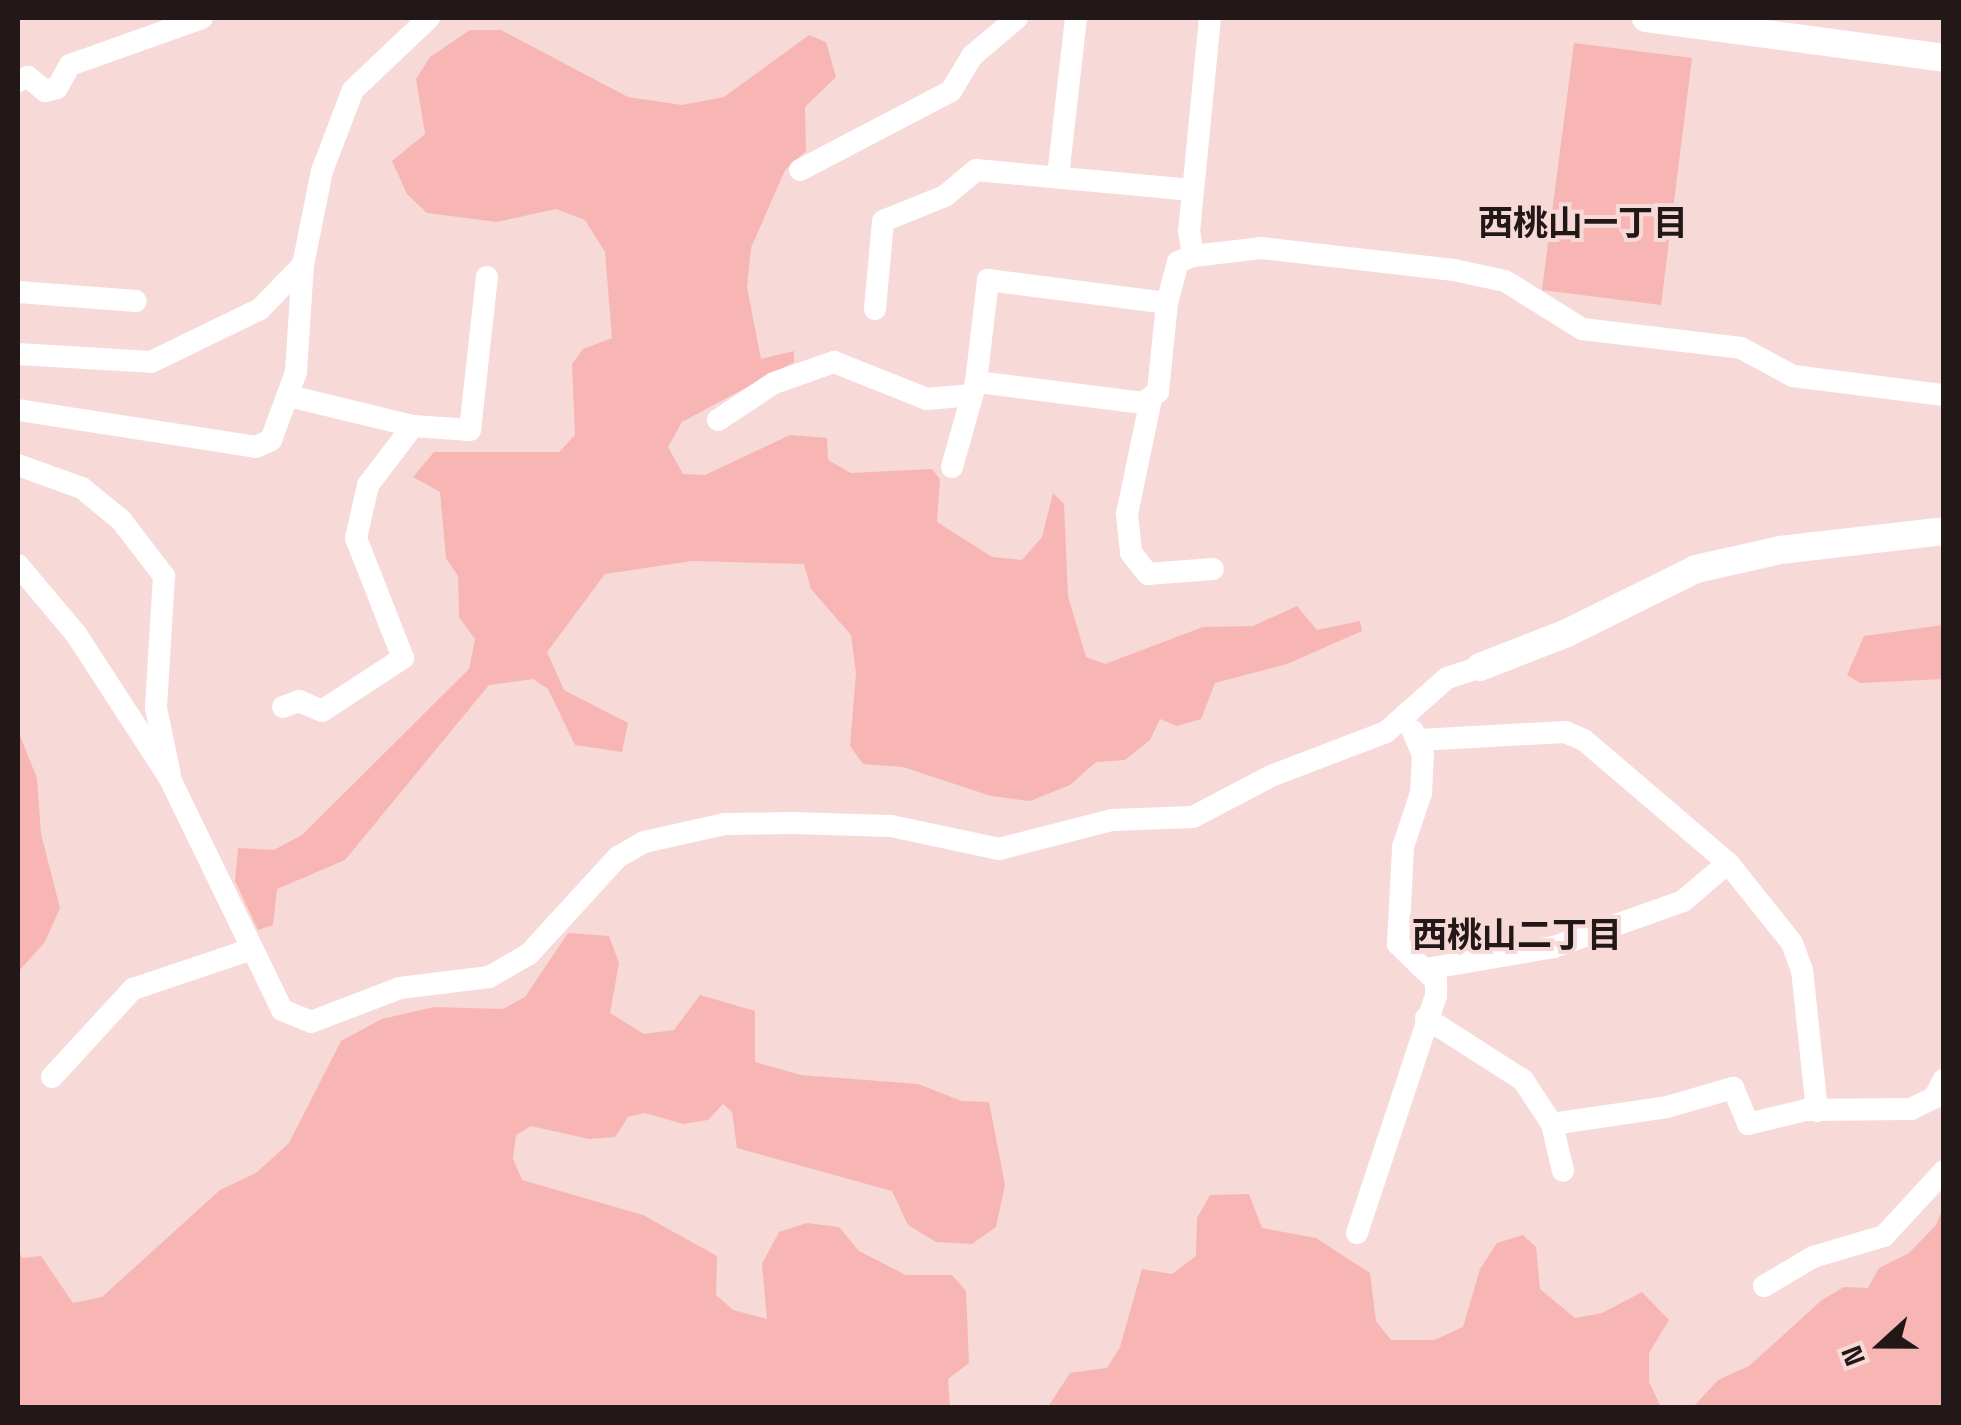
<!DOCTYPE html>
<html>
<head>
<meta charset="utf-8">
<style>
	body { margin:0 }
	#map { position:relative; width:1961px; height:1425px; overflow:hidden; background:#f7d9d8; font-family:"Space Grotesk","Noto Sans JP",sans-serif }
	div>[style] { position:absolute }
	.green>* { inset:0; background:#f7b6b4 }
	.minor>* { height:22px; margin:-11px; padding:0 11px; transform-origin:11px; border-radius:11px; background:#fff }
	.tertiary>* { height:28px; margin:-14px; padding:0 14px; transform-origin:14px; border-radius:14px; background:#fff }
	span { translate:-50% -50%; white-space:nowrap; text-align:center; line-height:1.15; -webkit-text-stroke:8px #f7d9d8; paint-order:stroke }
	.neighbourhood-label { font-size:35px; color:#221817; font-weight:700 }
	.frame { position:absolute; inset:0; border:20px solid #221817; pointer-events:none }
	.north { position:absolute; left:1831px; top:1295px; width:100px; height:100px; -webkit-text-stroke:8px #f7d9d8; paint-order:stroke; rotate:249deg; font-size:28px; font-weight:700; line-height:40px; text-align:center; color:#221817 }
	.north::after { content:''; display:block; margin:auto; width:35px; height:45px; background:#221817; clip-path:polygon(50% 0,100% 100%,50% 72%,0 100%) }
</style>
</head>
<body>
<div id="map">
	<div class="green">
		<div style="clip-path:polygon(470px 30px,501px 30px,628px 97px,682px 105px,724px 97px,809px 35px,826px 42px,836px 77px,805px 107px,806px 151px,785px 170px,751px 248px,747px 287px,761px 359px,794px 351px,794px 362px,682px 422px,668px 447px,683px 474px,705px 475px,790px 435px,827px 438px,828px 460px,851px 473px,932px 469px,940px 479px,937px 522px,992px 557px,1022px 560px,1042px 537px,1053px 493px,1064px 504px,1068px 596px,1086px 657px,1105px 664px,1203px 627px,1253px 626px,1297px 606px,1317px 630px,1360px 621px,1362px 631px,1287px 664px,1215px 683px,1201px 719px,1177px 726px,1160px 719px,1150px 740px,1125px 760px,1096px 762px,1070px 785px,1030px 801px,991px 796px,903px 767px,863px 764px,850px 746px,856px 673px,851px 635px,811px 589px,804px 564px,692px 561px,605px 574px,547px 652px,564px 690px,628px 723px,622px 752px,575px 745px,548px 689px,533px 679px,489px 685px,345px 860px,277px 889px,273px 925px,258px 930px,235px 881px,238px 848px,274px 850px,302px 835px,469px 669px,475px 639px,459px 617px,458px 576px,446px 558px,440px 492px,413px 477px,434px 452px,559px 452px,575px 435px,572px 364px,583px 349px,612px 338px,605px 252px,585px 220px,556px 209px,497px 222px,427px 213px,407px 194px,392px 161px,425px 134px,416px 79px,430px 57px)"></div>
		<div style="clip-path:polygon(1574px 43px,1692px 58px,1661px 305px,1542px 290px)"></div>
		<div style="clip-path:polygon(1943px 625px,1943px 679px,1860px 683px,1847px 675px,1864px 636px)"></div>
		<div style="clip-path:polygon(18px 731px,37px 778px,41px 834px,60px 908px,45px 942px,18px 972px)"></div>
		<div style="clip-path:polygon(568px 933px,609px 936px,619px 963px,610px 1013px,644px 1034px,674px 1030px,700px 995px,755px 1011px,755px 1062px,801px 1075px,918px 1084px,962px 1101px,989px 1102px,1005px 1185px,996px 1227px,972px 1244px,936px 1242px,908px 1225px,892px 1191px,737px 1148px,732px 1112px,723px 1104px,708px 1120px,683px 1124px,645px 1113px,628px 1117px,615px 1137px,589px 1139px,531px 1126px,516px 1135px,513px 1159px,522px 1180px,643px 1215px,717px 1256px,716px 1295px,733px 1310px,767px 1319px,762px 1264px,779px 1232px,807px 1223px,839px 1227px,859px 1251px,906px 1275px,952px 1275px,966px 1291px,969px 1363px,948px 1379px,950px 1407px,18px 1407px,18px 1248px,22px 1258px,41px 1256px,73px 1303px,102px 1297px,220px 1190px,256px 1173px,289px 1143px,341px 1041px,382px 1019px,434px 1007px,503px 1009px,525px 997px)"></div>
		<div style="clip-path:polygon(1249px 1194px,1262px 1228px,1316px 1238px,1370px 1273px,1376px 1321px,1391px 1340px,1434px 1340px,1463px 1327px,1480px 1269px,1497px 1243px,1523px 1235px,1536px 1247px,1540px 1289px,1575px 1318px,1602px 1313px,1642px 1292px,1669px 1320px,1649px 1353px,1649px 1382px,1661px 1407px,1048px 1407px,1070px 1373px,1107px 1368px,1120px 1347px,1142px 1269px,1172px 1274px,1196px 1256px,1197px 1218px,1210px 1195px)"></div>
		<div style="clip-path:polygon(1943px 1208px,1943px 1407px,1693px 1407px,1718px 1380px,1749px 1366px,1822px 1300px,1844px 1287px,1868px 1288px,1879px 1268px,1909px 1253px,1936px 1225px)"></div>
	</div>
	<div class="minor">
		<div style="left:18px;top:81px;width:11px;rotate:-22deg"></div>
		<div style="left:28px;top:77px;width:22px;rotate:39deg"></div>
		<div style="left:45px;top:91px;width:12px;rotate:-14deg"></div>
		<div style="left:57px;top:88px;width:26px;rotate:-61deg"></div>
		<div style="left:70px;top:65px;width:140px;rotate:-19.6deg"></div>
		<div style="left:800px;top:170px;width:170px;rotate:-27.6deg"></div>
		<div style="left:951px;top:91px;width:41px;rotate:-59deg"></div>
		<div style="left:972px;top:56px;width:59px;rotate:-40.2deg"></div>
		<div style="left:1058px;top:176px;width:159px;rotate:-83.5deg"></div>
		<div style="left:1193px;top:256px;width:68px;rotate:-6.7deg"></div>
		<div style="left:1261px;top:248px;width:194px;rotate:6.5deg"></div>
		<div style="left:1454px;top:270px;width:52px;rotate:12.2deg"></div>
		<div style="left:1505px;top:281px;width:91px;rotate:31.9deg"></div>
		<div style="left:1582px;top:329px;width:160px;rotate:6.8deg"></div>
		<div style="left:1741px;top:348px;width:59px;rotate:28.3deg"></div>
		<div style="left:1793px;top:376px;width:152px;rotate:7.2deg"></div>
		<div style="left:988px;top:280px;width:180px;rotate:7.3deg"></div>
		<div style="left:1167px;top:303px;width:89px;rotate:95.8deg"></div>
		<div style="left:1158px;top:392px;width:19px;rotate:144deg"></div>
		<div style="left:1143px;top:403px;width:168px;rotate:-172.8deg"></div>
		<div style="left:976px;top:382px;width:103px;rotate:-83.3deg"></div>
		<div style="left:18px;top:292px;width:118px;rotate:4.4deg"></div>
		<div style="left:1167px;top:303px;width:42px;rotate:-75deg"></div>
		<div style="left:1178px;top:262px;width:16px;rotate:-22deg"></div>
		<div style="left:1193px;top:256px;width:24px;rotate:-99deg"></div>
		<div style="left:1189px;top:232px;width:215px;rotate:-84.4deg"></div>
		<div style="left:875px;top:309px;width:88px;rotate:-84.8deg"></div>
		<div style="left:883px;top:221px;width:67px;rotate:-22deg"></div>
		<div style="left:945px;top:196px;width:40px;rotate:-40deg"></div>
		<div style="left:976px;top:170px;width:217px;rotate:5.3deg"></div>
		<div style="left:18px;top:354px;width:133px;rotate:3.4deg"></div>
		<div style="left:151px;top:362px;width:121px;rotate:-25.9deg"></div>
		<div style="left:260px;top:309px;width:62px;rotate:-45.7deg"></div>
		<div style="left:289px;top:396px;width:128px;rotate:13.6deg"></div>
		<div style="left:413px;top:426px;width:57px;rotate:4deg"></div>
		<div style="left:470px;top:430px;width:154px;rotate:-83.7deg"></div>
		<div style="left:1151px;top:399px;width:117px;rotate:101.8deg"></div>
		<div style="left:1127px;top:514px;width:39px;rotate:84deg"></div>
		<div style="left:1131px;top:553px;width:27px;rotate:51deg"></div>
		<div style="left:1148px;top:574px;width:65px;rotate:-4.4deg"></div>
		<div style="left:18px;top:410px;width:241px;rotate:8.8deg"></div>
		<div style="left:256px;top:447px;width:17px;rotate:-25deg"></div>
		<div style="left:271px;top:440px;width:72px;rotate:-69.8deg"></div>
		<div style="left:296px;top:372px;width:107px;rotate:-86.3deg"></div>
		<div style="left:303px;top:265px;width:96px;rotate:-78.6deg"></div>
		<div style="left:322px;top:171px;width:87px;rotate:-69.1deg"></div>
		<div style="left:353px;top:90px;width:105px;rotate:-43.5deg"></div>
		<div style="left:718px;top:420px;width:67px;rotate:-33.5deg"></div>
		<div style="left:774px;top:383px;width:64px;rotate:-19.3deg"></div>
		<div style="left:834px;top:362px;width:100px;rotate:21.7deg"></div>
		<div style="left:927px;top:399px;width:45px;rotate:-5.1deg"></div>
		<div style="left:18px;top:465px;width:68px;rotate:19.8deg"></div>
		<div style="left:82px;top:488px;width:50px;rotate:39.4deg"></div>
		<div style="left:121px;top:520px;width:71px;rotate:52.5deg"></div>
		<div style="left:164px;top:576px;width:132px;rotate:93.5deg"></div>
		<div style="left:156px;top:708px;width:68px;rotate:78.2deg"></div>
		<div style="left:952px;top:467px;width:85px;rotate:-74.3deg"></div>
		<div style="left:18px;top:565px;width:90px;rotate:50deg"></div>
		<div style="left:76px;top:634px;width:173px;rotate:57deg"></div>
		<div style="left:170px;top:779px;width:257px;rotate:64.1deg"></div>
		<div style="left:282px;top:1010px;width:31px;rotate:22deg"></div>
		<div style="left:311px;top:1022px;width:95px;rotate:-20.9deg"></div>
		<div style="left:400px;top:988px;width:90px;rotate:-7deg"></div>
		<div style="left:489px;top:977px;width:46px;rotate:-29.9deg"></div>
		<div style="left:529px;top:954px;width:132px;rotate:-47.5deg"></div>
		<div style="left:618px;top:857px;width:30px;rotate:-30deg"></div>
		<div style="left:644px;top:842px;width:83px;rotate:-12.5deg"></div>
		<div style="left:725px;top:824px;width:68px;rotate:-0.8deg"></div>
		<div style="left:793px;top:823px;width:98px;rotate:1.8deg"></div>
		<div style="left:891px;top:826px;width:110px;rotate:12deg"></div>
		<div style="left:999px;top:849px;width:117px;rotate:-14.4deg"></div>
		<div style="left:1112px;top:820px;width:81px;rotate:-2.1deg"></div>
		<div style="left:1193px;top:817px;width:88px;rotate:-27.7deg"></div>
		<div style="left:1271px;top:776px;width:123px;rotate:-20.9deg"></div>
		<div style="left:1386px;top:732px;width:81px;rotate:-41.5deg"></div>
		<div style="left:1447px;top:678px;width:35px;rotate:-18deg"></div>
		<div style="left:283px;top:707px;width:17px;rotate:-21deg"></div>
		<div style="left:299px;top:701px;width:25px;rotate:23deg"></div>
		<div style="left:322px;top:711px;width:97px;rotate:-33.2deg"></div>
		<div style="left:403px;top:658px;width:129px;rotate:-111.4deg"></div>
		<div style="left:356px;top:538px;width:54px;rotate:-77.2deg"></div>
		<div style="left:368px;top:485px;width:74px;rotate:-52.7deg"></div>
		<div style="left:1420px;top:740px;width:145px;rotate:-3.2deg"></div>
		<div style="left:1565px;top:732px;width:21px;rotate:23deg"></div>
		<div style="left:1584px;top:740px;width:189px;rotate:40.5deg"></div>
		<div style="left:1728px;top:863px;width:102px;rotate:51.3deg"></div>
		<div style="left:1792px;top:943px;width:29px;rotate:70deg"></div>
		<div style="left:1802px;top:970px;width:142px;rotate:83.9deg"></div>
		<div style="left:1426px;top:969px;width:130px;rotate:-9.8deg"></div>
		<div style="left:1554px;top:947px;width:137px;rotate:-19.6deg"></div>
		<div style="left:1683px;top:901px;width:59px;rotate:-40.2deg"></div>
		<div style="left:1426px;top:1018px;width:115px;rotate:32.6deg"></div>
		<div style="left:1523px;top:1080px;width:53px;rotate:56.6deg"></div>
		<div style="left:1552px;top:1124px;width:48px;rotate:76.8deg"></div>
		<div style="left:52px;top:1077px;width:120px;rotate:-47.4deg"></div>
		<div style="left:133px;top:989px;width:126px;rotate:-18.6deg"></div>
		<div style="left:1552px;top:1124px;width:116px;rotate:-8.4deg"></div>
		<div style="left:1667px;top:1107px;width:69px;rotate:-16.1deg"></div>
		<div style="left:1733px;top:1088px;width:39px;rotate:67deg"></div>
		<div style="left:1748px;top:1124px;width:60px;rotate:-13.6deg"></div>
		<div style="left:1806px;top:1110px;width:105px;rotate:-0.5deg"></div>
		<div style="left:1911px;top:1109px;width:25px;rotate:-26deg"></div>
		<div style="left:1934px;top:1098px;width:21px;rotate:-62deg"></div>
		<div style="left:1357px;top:1233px;width:250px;rotate:-71.6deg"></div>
		<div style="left:1436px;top:996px;width:15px;rotate:-90deg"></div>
		<div style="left:1436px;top:981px;width:53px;rotate:-135.8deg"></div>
		<div style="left:1398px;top:944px;width:97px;rotate:-87deg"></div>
		<div style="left:1403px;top:847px;width:57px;rotate:-71.6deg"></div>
		<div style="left:1421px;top:793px;width:38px;rotate:-87deg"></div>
		<div style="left:1423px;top:755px;width:26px;rotate:-113deg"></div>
		<div style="left:1764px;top:1286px;width:57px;rotate:-30.6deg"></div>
		<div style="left:1813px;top:1257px;width:74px;rotate:-16.5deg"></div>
		<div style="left:1884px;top:1236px;width:88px;rotate:-47.3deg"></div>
	</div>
	<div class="tertiary">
		<div style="left:1646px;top:18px;width:301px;rotate:7.6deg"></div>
		<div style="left:1480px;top:667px;width:93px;rotate:-21.3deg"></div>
		<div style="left:1567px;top:633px;width:144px;rotate:-26.4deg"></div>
		<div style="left:1696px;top:569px;width:86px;rotate:-12.7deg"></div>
		<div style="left:1780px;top:550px;width:165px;rotate:-6.6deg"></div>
	</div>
	<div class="neighbourhood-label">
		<span style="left:1583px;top:223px">西桃山一丁目</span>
		<span style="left:1517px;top:935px">西桃山二丁目</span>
	</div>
	<div class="frame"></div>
	<div class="north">N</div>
</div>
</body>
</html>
